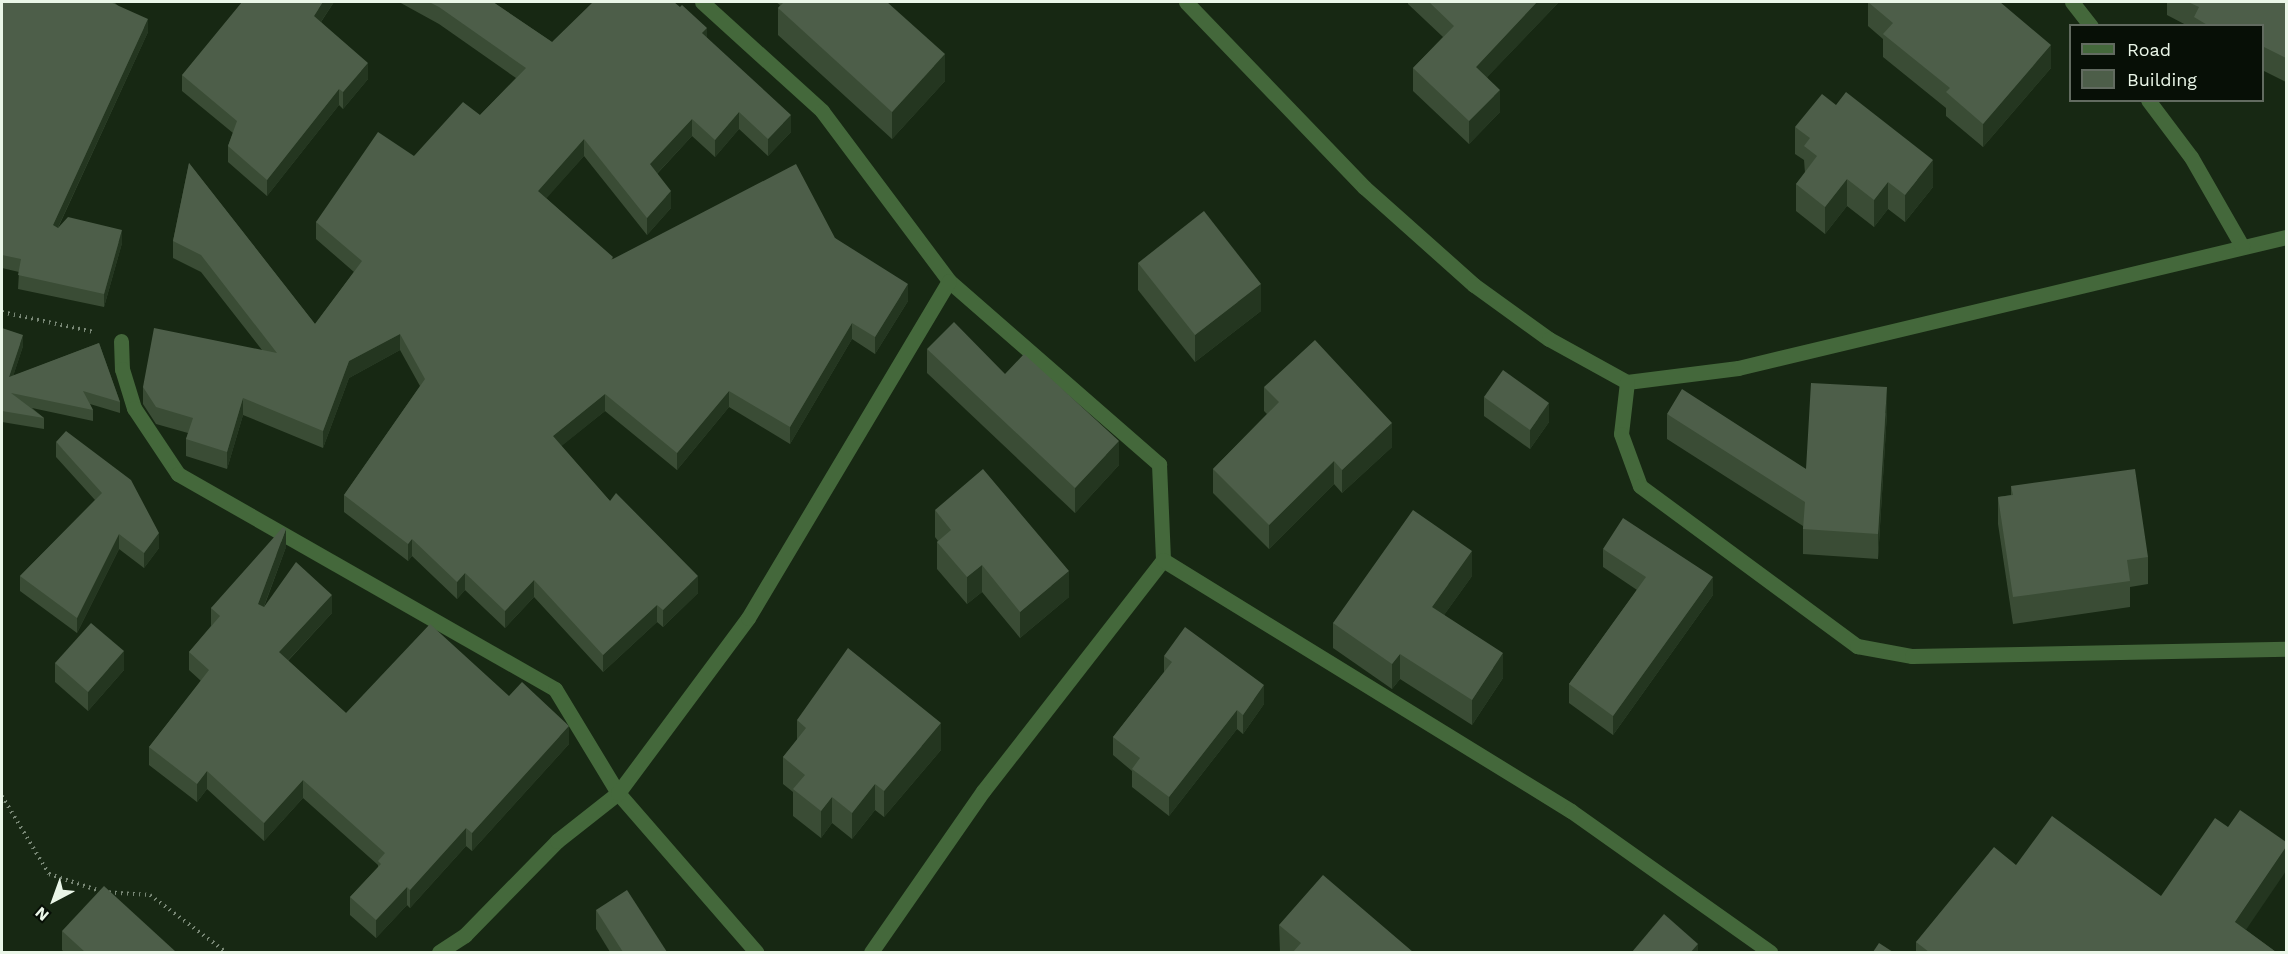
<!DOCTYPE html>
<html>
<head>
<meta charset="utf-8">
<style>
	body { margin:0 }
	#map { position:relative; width:2288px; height:954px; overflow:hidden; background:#172813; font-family:"Work Sans",sans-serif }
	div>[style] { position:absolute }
	.path>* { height:4px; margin-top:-2px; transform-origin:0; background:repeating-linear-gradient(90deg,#788775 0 1.5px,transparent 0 6px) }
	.street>* { height:15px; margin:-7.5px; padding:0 7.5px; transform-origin:7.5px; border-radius:7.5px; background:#44683b }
	.wall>* { inset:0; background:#3a4c35 }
	.shaded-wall>* { inset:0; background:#243620 }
	.building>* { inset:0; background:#4d5e49 }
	span { translate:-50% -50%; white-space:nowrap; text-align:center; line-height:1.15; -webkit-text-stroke:4.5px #070f06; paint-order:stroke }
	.frame { position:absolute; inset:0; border:3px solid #eaf6e8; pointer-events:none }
	.legend { position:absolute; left:2069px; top:24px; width:195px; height:78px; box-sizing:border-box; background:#070f06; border:2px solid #626b60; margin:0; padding:8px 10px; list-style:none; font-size:18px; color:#eaf6e8 }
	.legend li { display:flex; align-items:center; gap:12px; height:30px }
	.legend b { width:30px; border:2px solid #626b60 }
	.north { position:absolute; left:24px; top:870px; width:60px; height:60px; -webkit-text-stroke:4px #070f06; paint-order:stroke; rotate:221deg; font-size:16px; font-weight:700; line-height:24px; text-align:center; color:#eaf6e8 }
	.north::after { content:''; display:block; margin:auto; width:21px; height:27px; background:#eaf6e8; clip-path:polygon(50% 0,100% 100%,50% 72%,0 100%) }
</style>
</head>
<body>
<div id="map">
	<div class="path">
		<div style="left:2px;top:312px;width:94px;rotate:12.3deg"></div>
		<div style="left:2px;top:796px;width:91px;rotate:58.9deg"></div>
		<div style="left:49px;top:874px;width:57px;rotate:18.4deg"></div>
		<div style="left:103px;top:892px;width:47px;rotate:3.7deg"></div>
		<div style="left:150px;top:895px;width:95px;rotate:36.9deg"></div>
	</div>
	<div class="street">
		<div style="left:702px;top:2px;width:162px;rotate:42.2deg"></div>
		<div style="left:822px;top:111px;width:212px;rotate:53.2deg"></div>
		<div style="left:949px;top:281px;width:279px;rotate:41.1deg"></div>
		<div style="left:1159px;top:464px;width:96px;rotate:87.6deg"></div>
		<div style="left:1163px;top:560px;width:293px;rotate:127.9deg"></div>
		<div style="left:983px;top:791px;width:196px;rotate:124.8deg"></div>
		<div style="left:1186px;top:2px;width:257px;rotate:46.1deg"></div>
		<div style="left:1364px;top:187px;width:147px;rotate:41.7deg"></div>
		<div style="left:1474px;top:285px;width:92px;rotate:35.8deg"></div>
		<div style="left:1549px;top:339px;width:89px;rotate:28.9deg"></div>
		<div style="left:1627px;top:382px;width:112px;rotate:-7.2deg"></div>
		<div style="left:1738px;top:368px;width:563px;rotate:-13.44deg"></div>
		<div style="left:2072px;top:2px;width:31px;rotate:52deg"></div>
		<div style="left:2148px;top:100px;width:71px;rotate:53deg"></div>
		<div style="left:2191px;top:157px;width:103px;rotate:60.2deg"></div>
		<div style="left:121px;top:341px;width:28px;rotate:88deg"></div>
		<div style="left:122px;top:369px;width:41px;rotate:72.9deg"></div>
		<div style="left:134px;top:408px;width:79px;rotate:56.3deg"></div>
		<div style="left:178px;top:474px;width:434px;rotate:29.7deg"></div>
		<div style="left:555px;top:689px;width:122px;rotate:58.8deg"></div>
		<div style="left:618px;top:793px;width:211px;rotate:49deg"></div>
		<div style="left:1627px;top:382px;width:52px;rotate:96.6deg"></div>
		<div style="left:1621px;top:434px;width:55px;rotate:69.9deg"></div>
		<div style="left:1640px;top:486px;width:270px;rotate:36.4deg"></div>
		<div style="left:1857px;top:646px;width:56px;rotate:10.3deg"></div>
		<div style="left:1912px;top:656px;width:374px;rotate:-1.1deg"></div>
		<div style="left:1163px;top:560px;width:479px;rotate:31.6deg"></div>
		<div style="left:1571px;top:811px;width:244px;rotate:35.3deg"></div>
		<div style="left:439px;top:952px;width:31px;rotate:-33deg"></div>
		<div style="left:465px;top:935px;width:132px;rotate:-45.6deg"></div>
		<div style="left:557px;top:841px;width:78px;rotate:-38.2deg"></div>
		<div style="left:618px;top:793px;width:218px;rotate:-53.4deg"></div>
		<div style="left:748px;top:618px;width:392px;rotate:-59.2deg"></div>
	</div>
	<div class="wall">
		<div style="clip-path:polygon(2px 2px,116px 2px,115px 3px,148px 32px,58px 228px,122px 243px,104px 307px,18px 289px,19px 272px,2px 268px)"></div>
		<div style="clip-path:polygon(334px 2px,321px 22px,368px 79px,343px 109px,339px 105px,267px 196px,228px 162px,228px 146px,233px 133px,182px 91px,182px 75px)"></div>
		<div style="clip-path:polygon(399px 2px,493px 2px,552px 42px,707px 38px,791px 132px,768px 156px,739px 129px,715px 157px,692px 136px,657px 174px,671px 208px,647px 235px,584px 156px,546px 198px,613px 259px,835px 238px,908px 301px,875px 354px,852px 339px,790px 444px,729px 407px,677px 470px,605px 411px,561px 446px,610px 501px,698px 593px,663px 627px,657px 622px,603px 672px,534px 597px,505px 628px,465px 590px,457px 599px,412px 556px,408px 561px,344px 512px,344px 495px,420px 386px,400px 350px,349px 378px,323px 448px,243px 415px,227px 469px,186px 456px,186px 439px,188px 433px,156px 424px,143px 404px,143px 387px,262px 350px,201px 272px,173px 258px,173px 241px,189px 163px,315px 324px,354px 272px,316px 239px,316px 222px,414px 156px,480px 115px,516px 78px,439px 24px)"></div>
		<div style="clip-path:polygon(776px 2px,887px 2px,945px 81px,892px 139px,778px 35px,778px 8px,780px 5px)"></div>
		<div style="clip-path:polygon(1408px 2px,1559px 2px,1487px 77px,1500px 112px,1469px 144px,1413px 91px,1413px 68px,1443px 37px,1408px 4px)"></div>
		<div style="clip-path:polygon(1868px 2px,2051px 68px,1983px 147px,1946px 116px,1946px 108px,1883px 57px,1883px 39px,1868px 26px)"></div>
		<div style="clip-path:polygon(2167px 2px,2286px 2px,2286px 82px,2262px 70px,2262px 26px,2188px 26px,2167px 15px)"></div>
		<div style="clip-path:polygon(1795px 127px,1933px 187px,1905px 222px,1888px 209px,1874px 227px,1847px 206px,1825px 234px,1796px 211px,1796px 184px,1805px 173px,1804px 160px,1795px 154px)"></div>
		<div style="clip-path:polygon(1138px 263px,1261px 311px,1195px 362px,1138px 290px)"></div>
		<div style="clip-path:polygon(2px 328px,23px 346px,13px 376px,99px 343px,120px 402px,120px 413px,90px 404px,93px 410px,93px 421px,32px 408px,44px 418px,44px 429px,2px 422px)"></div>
		<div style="clip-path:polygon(927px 349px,1005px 374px,1119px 465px,1075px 513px,927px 373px)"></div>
		<div style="clip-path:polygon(1264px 387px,1392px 447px,1342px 493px,1334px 484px,1269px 549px,1213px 493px,1213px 469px,1267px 414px,1264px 411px)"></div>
		<div style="clip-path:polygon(1484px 397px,1549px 422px,1530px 449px,1484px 416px)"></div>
		<div style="clip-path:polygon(1887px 412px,1878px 559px,1803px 554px,1803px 526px,1667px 439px,1667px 414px,1806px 469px)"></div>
		<div style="clip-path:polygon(56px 442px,159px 548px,144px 568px,119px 549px,77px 633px,20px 591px,20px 576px,95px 500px,56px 457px)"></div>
		<div style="clip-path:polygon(2011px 486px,2148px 557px,2148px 584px,2130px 587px,2130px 607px,2013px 624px,1998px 524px,1998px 497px,2011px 495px)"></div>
		<div style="clip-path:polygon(935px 510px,1069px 597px,1020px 638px,982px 592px,967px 604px,937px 569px,937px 542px,938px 541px,935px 537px)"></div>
		<div style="clip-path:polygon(286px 547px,264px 607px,332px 613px,288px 661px,346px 713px,509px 696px,569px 744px,472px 851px,466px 846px,410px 908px,407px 905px,376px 938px,350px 915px,350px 897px,378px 867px,378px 865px,303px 798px,264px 841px,207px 789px,197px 802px,149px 765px,149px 747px,201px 681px,189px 670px,189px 652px,211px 626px,211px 608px)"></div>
		<div style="clip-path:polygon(1603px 549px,1713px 595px,1613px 735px,1569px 703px,1569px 684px,1637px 590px,1603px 567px)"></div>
		<div style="clip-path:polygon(1472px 576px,1444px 615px,1503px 678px,1472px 725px,1400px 679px,1392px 689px,1333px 648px,1333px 623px)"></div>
		<div style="clip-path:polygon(1164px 656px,1264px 704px,1243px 734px,1237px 729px,1169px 816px,1132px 787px,1132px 771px,1113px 755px,1113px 737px,1164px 672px)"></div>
		<div style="clip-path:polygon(55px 663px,124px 670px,88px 711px,55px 682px)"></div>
		<div style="clip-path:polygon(797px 720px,941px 750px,884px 817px,875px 810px,852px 839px,832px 823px,821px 838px,793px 816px,793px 792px,783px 784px,783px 757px,797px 740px)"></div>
		<div style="clip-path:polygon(2016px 865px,2161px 896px,2246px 930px,2276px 952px,1916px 952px,1916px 942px)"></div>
		<div style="clip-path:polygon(596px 910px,667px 952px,610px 952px,596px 929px)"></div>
		<div style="clip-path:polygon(1279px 925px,1413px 952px,1280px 952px)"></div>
		<div style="clip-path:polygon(62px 931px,176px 952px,64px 952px,62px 950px)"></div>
	</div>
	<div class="shaded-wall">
		<div style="clip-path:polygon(323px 2px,334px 2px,314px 32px,314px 16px)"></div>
		<div style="clip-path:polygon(1537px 2px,1559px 2px,1476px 89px,1476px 67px)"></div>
		<div style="clip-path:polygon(148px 19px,148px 32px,53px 238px,53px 225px)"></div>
		<div style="clip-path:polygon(707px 28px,707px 44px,702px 33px)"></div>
		<div style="clip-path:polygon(2051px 45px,2051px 68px,1983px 147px,1983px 124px)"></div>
		<div style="clip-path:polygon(945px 54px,945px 81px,892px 139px,892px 112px)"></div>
		<div style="clip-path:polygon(368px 63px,368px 79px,343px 109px,343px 92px)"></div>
		<div style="clip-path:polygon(339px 89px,339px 105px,267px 196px,267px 180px)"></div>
		<div style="clip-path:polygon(1500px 90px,1500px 112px,1469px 144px,1469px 121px)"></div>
		<div style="clip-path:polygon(739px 112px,739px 129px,715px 157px,715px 140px)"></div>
		<div style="clip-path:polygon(791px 115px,791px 132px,768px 156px,768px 139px)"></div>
		<div style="clip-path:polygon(692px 119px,692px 136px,650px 181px,650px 164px)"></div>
		<div style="clip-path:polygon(584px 139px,584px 156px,538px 208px,538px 191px)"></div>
		<div style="clip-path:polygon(1933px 160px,1933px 187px,1905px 222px,1905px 195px)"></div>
		<div style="clip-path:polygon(1847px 179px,1847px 206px,1825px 234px,1825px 207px)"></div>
		<div style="clip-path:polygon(1888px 182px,1888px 209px,1874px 227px,1874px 200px)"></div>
		<div style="clip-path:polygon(671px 191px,671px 208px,647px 235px,647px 218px)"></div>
		<div style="clip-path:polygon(122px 230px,122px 243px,104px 307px,104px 294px)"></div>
		<div style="clip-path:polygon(908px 284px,908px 301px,875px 354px,875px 337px)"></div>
		<div style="clip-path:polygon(1261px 284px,1261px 311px,1195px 362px,1195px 335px)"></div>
		<div style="clip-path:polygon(852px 323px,852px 339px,790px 444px,790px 427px)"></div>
		<div style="clip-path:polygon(400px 334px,400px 350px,349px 378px,323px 448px,323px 431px,349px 361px)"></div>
		<div style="clip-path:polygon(23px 335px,23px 346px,9px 389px,9px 377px)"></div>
		<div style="clip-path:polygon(1887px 387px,1887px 412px,1878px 559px,1878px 534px)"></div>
		<div style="clip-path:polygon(729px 391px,729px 407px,677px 470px,677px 453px)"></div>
		<div style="clip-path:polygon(605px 394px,605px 411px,553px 453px,553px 436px)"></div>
		<div style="clip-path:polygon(243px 398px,243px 415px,227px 469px,227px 452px)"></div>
		<div style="clip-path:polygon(1549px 403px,1549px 422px,1530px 449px,1530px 430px)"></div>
		<div style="clip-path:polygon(1392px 423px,1392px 447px,1342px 493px,1342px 470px)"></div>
		<div style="clip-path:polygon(1119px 441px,1119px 465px,1075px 513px,1075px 488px)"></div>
		<div style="clip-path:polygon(1334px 461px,1334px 484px,1269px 549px,1269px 525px)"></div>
		<div style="clip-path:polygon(286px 529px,286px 547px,258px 622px,258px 604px)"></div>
		<div style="clip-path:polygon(159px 533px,159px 548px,144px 568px,144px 553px)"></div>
		<div style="clip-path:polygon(119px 534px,119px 549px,77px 633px,77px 618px)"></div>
		<div style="clip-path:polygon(412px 539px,412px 556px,408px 561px,408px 544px)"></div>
		<div style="clip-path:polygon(1472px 551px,1472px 576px,1432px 632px,1432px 607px)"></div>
		<div style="clip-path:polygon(982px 565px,982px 592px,967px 604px,967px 577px)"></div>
		<div style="clip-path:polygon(1069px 571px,1069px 597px,1020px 638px,1020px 612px)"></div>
		<div style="clip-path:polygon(465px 573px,465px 590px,457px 599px,457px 582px)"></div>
		<div style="clip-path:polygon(698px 576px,698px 593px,663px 627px,663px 610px)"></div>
		<div style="clip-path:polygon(1713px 577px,1713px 595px,1613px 735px,1613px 716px)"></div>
		<div style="clip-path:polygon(534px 580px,534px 597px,505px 628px,505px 611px)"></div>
		<div style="clip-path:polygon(332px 595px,332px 613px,279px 670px,279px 652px)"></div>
		<div style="clip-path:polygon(657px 605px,657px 622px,603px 672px,603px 655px)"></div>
		<div style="clip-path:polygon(124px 651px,124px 670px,88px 711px,88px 692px)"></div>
		<div style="clip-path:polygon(1503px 653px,1503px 678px,1472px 725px,1472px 700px)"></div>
		<div style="clip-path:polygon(1400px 654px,1400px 679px,1392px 689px,1392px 664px)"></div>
		<div style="clip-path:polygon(1264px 685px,1264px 704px,1243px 734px,1243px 715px)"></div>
		<div style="clip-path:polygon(1237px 710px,1237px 729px,1169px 816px,1169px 797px)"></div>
		<div style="clip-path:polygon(941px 723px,941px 750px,884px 817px,884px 791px)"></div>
		<div style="clip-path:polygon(569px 726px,569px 744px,472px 851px,472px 833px)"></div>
		<div style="clip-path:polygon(207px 771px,207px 789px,197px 802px,197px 784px)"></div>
		<div style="clip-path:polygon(303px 780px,303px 798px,264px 841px,264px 823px)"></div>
		<div style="clip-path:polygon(875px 784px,875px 810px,852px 839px,852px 813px)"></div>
		<div style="clip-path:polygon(832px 797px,832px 823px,821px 838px,821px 811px)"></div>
		<div style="clip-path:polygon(466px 828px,466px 846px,410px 908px,410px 890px)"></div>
		<div style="clip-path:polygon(2286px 847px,2286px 871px,2235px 946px,2235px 922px)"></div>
		<div style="clip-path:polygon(407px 887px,407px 905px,376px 938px,376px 920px)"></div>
		<div style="clip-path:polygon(1698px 944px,1698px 952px,1691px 952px)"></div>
	</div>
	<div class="building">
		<div style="clip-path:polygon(2px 2px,110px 2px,148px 19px,53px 225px,58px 228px,68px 217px,122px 230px,104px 294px,18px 275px,21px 259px,2px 255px)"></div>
		<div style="clip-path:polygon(242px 2px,323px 2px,314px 16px,368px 63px,343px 92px,339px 89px,267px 180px,228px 146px,237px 121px,182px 75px)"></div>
		<div style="clip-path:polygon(429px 2px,493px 2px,552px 42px,593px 2px,674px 2px,680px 7px,682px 5px,707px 28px,702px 33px,791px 115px,768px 139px,739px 112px,715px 140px,692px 119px,650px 164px,671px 191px,647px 218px,584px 139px,538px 191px,613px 257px,611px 260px,796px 164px,835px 238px,908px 284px,875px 337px,852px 323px,790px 427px,729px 391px,677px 453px,605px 394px,553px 436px,610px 501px,616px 493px,698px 576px,663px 610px,657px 605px,603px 655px,534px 580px,505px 611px,465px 573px,457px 582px,412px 539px,408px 544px,344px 495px,425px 379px,400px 334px,349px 361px,323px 431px,243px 398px,227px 452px,186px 439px,193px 418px,156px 407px,143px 387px,154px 328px,277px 353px,201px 255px,173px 241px,189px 163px,315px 324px,362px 261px,316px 222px,378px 132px,414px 156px,463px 102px,480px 115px,526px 68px,439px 7px)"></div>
		<div style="clip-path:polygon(784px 2px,887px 2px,945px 54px,892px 112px,778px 8px)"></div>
		<div style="clip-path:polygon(1429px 2px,1537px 2px,1476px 67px,1500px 90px,1469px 121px,1413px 68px,1454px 26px)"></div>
		<div style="clip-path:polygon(1868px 2px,2000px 2px,2051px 45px,1983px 124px,1946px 92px,1950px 88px,1883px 34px,1893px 23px)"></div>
		<div style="clip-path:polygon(2188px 2px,2286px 2px,2286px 58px,2262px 46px,2262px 26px,2209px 26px,2194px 17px,2199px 7px)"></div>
		<div style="clip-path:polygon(1846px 92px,1933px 160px,1905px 195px,1888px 182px,1874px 200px,1847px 179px,1825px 207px,1796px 184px,1817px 156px,1804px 146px,1810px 138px,1795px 127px,1822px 94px,1836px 105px)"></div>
		<div style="clip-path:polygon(1204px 211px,1261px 284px,1195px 335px,1138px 263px)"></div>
		<div style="clip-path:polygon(954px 322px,1005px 374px,1024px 354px,1119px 441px,1075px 488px,927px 349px)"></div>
		<div style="clip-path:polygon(2px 328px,23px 335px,9px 377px,99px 343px,120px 402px,83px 391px,93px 410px,11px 393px,44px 418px,2px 411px)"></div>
		<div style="clip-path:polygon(1315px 340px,1392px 423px,1342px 470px,1334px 461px,1269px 525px,1213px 469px,1279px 402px,1264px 387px)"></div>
		<div style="clip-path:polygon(1503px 370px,1549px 403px,1530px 430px,1484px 397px)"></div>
		<div style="clip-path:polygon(1811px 383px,1887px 387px,1878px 534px,1803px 529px,1805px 502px,1667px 414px,1682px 389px,1806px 469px)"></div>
		<div style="clip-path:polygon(66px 431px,131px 480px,159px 533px,144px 553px,119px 534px,77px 618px,20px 576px,102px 493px,56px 442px)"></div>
		<div style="clip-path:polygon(983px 469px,1069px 571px,1020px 612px,982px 565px,967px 577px,937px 542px,951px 530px,935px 510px)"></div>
		<div style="clip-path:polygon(2135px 469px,2148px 557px,2127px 560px,2130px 581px,2013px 597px,1998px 497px,2013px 495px,2011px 486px)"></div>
		<div style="clip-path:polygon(1413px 510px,1472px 551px,1432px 607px,1503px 653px,1472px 700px,1400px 654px,1392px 664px,1333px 623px)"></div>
		<div style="clip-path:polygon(1623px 518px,1713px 577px,1613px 716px,1569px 684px,1646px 577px,1603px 549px)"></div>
		<div style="clip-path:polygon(283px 527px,286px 529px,258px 604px,264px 607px,296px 562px,332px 595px,279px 652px,346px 713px,430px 624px,509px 696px,522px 682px,569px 726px,472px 833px,466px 828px,410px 890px,407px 887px,376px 920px,350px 897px,381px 864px,378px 861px,385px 853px,303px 780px,264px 823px,207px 771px,197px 784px,149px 747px,209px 670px,189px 652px,220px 616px,211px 608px)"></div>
		<div style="clip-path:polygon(91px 623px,124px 651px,88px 692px,55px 663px)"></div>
		<div style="clip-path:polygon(1185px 627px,1264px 685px,1243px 715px,1237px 710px,1169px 797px,1132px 769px,1140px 758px,1113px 737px,1172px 662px,1164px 656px)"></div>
		<div style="clip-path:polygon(848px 648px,941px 723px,884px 791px,875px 784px,852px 813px,832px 797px,821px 811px,793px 789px,805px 775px,783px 757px,806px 728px,797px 720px)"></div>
		<div style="clip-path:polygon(2240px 810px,2286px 842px,2286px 847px,2235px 922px,2276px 952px,1929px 952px,1916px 942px,1994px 847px,2016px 865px,2052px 816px,2161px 896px,2215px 818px,2228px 827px)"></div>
		<div style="clip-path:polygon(1323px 875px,1413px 952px,1293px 952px,1301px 943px,1279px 925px)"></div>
		<div style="clip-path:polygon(104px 886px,176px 952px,85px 952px,62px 931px)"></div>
		<div style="clip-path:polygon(627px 890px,667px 952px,623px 952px,596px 910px)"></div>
		<div style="clip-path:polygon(1664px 914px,1698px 944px,1691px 952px,1632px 952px)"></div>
		<div style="clip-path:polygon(1879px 943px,1893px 952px,1873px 952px)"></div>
	</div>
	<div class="frame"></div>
	<ul class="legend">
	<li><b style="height:8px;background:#44683b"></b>Road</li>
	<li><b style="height:16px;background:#4d5e49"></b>Building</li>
	</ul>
	<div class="north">N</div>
</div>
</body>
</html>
